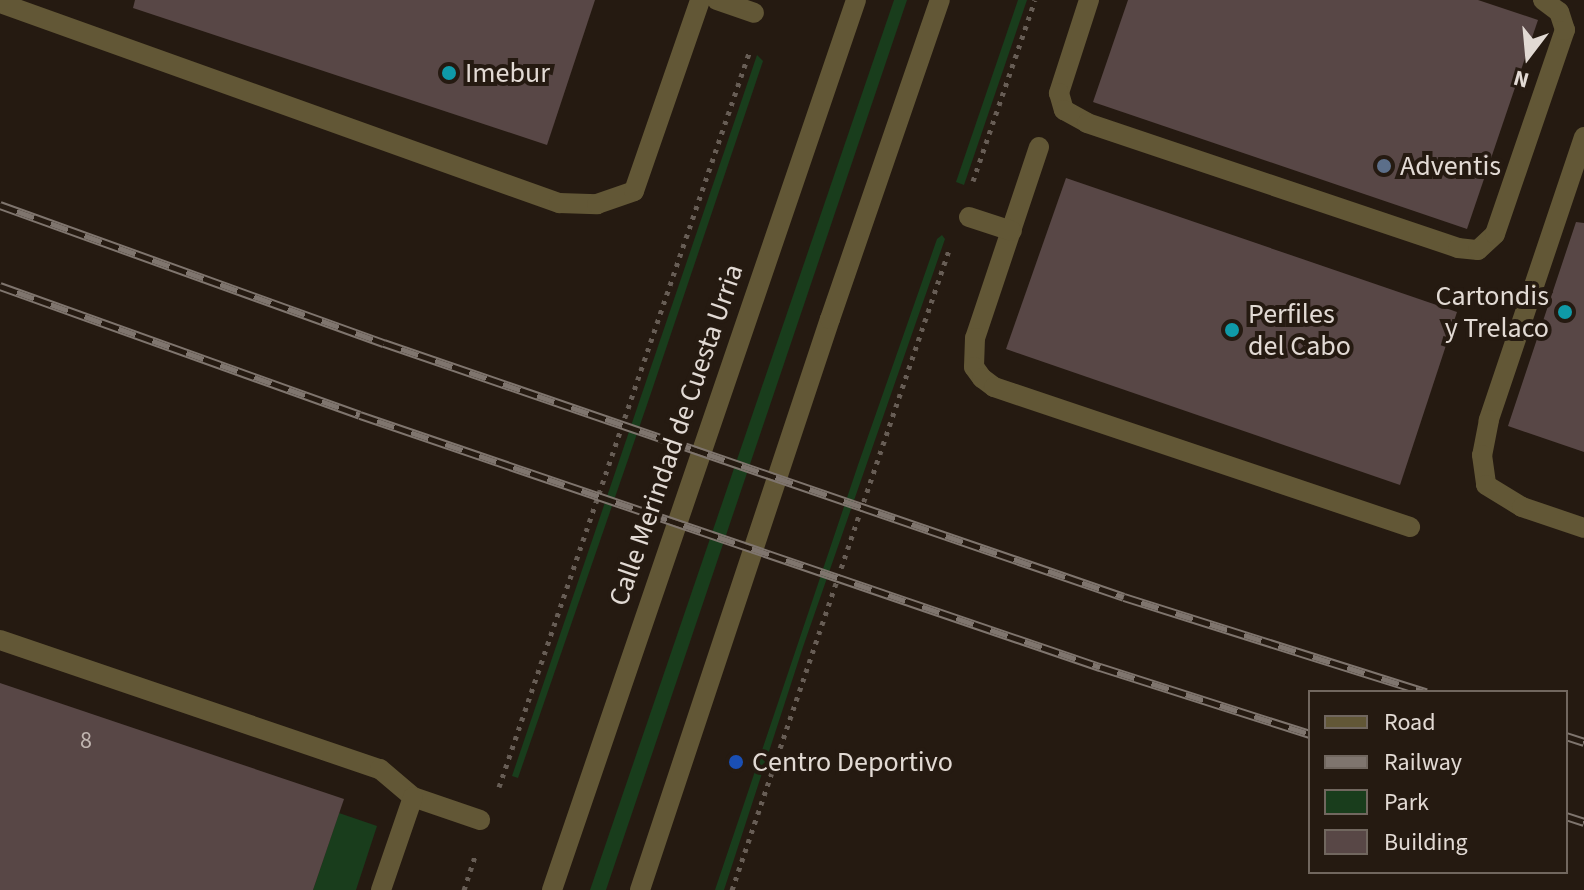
<!DOCTYPE html>
<html>
<head>
<meta charset="utf-8">
<style>
	body { margin:0 }
	#map { position:relative; width:1584px; height:890px; overflow:hidden; background:#251a11; font-family:"Source Sans 3",sans-serif }
	div>[style] { position:absolute }
	.green>* { inset:0; background:#193d1c }
	.building>* { inset:0; background:#584746 }
	.path>* { height:5px; margin-top:-2.5px; transform-origin:0; background:repeating-linear-gradient(90deg,#675d55 0 4px,transparent 0 10px) }
	.service>* { height:20px; margin:-10px; padding:0 10px; transform-origin:10px; border-radius:10px; background:#625736 }
	.minor>* { height:20px; margin:-10px; padding:0 10px; transform-origin:10px; border-radius:10px; background:#625736 }
	.rail>* { height:9px; margin-top:-4.5px; transform-origin:0; background:repeating-linear-gradient(90deg,#251a11 0 18px,#7f756e 0 36px); box-sizing:border-box; border-block:2px solid #7f756e }
	.dots>* { width:22px; height:22px; translate:-50% -50%; box-sizing:border-box; border:4px solid #251a11; border-radius:50% }
	span { translate:-50% -50%; white-space:nowrap; text-align:center; line-height:1.15; -webkit-text-stroke:8px #251a11; paint-order:stroke }
	.number-label { font-size:24px; color:#c0b5b0 }
	.number-label span { -webkit-text-stroke-width:0 }
	.poi-label { font-size:28px; color:#e2dad4 }
	.left { translate:0 -50%; text-align:left }
	.right { translate:-100% -50%; text-align:right }
	.street-label { font-size:28px; color:#e2dad4 }
	.legend { position:absolute; left:1308px; top:690px; width:260px; height:184px; box-sizing:border-box; background:#251a11; border:2px solid #71675f; margin:0; padding:10px 14px; list-style:none; font-size:24px; color:#e2dad4 }
	.legend li { display:flex; align-items:center; gap:16px; height:40px }
	.legend b { width:40px; border:2px solid #71675f }
	.north { position:absolute; left:1488px; top:16px; width:80px; height:80px; -webkit-text-stroke:6px #251a11; paint-order:stroke; rotate:196deg; font-size:22px; font-weight:700; line-height:32px; text-align:center; color:#e2dad4 }
	.north::after { content:''; display:block; margin:auto; width:28px; height:36px; background:#e2dad4; clip-path:polygon(50% 0,100% 100%,50% 72%,0 100%) }
</style>
</head>
<body>
<div id="map">
	<div class="green">
		<div style="clip-path:polygon(894px 0,907px 0,606px 890px,590px 890px)"></div>
		<div style="clip-path:polygon(1018px 0,1027px 0,964px 185px,956px 182px)"></div>
		<div style="clip-path:polygon(757px 55px,763px 61px,650px 396px,518px 778px,512px 776px)"></div>
		<div style="clip-path:polygon(942px 235px,945px 239px,803px 647px,724px 890px,715px 890px,858px 465px,937px 239px)"></div>
		<div style="clip-path:polygon(339px 813px,377px 826px,356px 890px,313px 890px)"></div>
	</div>
	<div class="building">
		<div style="clip-path:polygon(135px 0,595px 0,547px 145px,133px 8px)"></div>
		<div style="clip-path:polygon(1128px 0,1478px 0,1538px 20px,1467px 229px,1093px 102px)"></div>
		<div style="clip-path:polygon(1066px 178px,1457px 312px,1400px 485px,1006px 349px)"></div>
		<div style="clip-path:polygon(1576px 222px,1584px 223px,1584px 452px,1508px 426px)"></div>
		<div style="clip-path:polygon(0 683px,344px 799px,313px 890px,0 890px)"></div>
	</div>
	<div class="path">
		<div style="left:973px;top:181px;width:191px;rotate:-71.1deg"></div>
		<div style="left:499px;top:787px;width:779px;rotate:-71.19deg"></div>
		<div style="left:464px;top:890px;width:35px;rotate:-72deg"></div>
		<div style="left:732px;top:890px;width:679px;rotate:-71.27deg"></div>
	</div>
	<div class="service">
		<div style="left:717px;top:0;width:39px;rotate:19deg"></div>
		<div style="left:1089px;top:0;width:98px;rotate:107.9deg"></div>
		<div style="left:1059px;top:93px;width:18px;rotate:74deg"></div>
		<div style="left:1064px;top:110px;width:26px;rotate:29deg"></div>
		<div style="left:1087px;top:123px;width:391px;rotate:18.6deg"></div>
		<div style="left:1458px;top:248px;width:20px;rotate:6deg"></div>
		<div style="left:1478px;top:250px;width:23px;rotate:-43deg"></div>
		<div style="left:1495px;top:234px;width:216px;rotate:-71.1deg"></div>
		<div style="left:1565px;top:30px;width:19px;rotate:-108deg"></div>
		<div style="left:1559px;top:12px;width:20px;rotate:-143deg"></div>
		<div style="left:0;top:3px;width:594px;rotate:19.69deg"></div>
		<div style="left:559px;top:203px;width:38px;rotate:2deg"></div>
		<div style="left:597px;top:204px;width:39px;rotate:-19deg"></div>
		<div style="left:634px;top:191px;width:202px;rotate:-70.9deg"></div>
		<div style="left:1584px;top:137px;width:299px;rotate:108.6deg"></div>
		<div style="left:1489px;top:420px;width:36px;rotate:101deg"></div>
		<div style="left:1482px;top:455px;width:30px;rotate:82deg"></div>
		<div style="left:1486px;top:485px;width:42px;rotate:31.4deg"></div>
		<div style="left:1522px;top:507px;width:65px;rotate:18.7deg"></div>
		<div style="left:1039px;top:147px;width:201px;rotate:108.5deg"></div>
		<div style="left:975px;top:338px;width:29px;rotate:92deg"></div>
		<div style="left:974px;top:367px;width:14px;rotate:54deg"></div>
		<div style="left:982px;top:378px;width:15px;rotate:37deg"></div>
		<div style="left:994px;top:387px;width:439px;rotate:18.6deg"></div>
		<div style="left:969px;top:217px;width:45px;rotate:18deg"></div>
		<div style="left:0;top:640px;width:401px;rotate:18.8deg"></div>
		<div style="left:380px;top:769px;width:43px;rotate:40.3deg"></div>
		<div style="left:413px;top:797px;width:71px;rotate:18.9deg"></div>
		<div style="left:381px;top:890px;width:98px;rotate:-71deg"></div>
	</div>
	<div class="minor">
		<div style="left:552px;top:890px;width:940px;rotate:-71.14deg"></div>
		<div style="left:640px;top:890px;width:602px;rotate:-71.6deg"></div>
		<div style="left:830px;top:319px;width:337px;rotate:-71deg"></div>
	</div>
	<div class="rail">
		<div style="left:0;top:205px;width:408px;rotate:19.8deg"></div>
		<div style="left:384px;top:343px;width:782px;rotate:18.94deg"></div>
		<div style="left:1124px;top:597px;width:317px;rotate:17.5deg"></div>
		<div style="left:0;top:286px;width:382px;rotate:19.7deg"></div>
		<div style="left:360px;top:415px;width:782px;rotate:18.81deg"></div>
		<div style="left:1100px;top:667px;width:220px;rotate:17.7deg"></div>
		<div style="left:1566px;top:736px;width:19px;rotate:18deg"></div>
		<div style="left:1566px;top:816px;width:19px;rotate:18deg"></div>
	</div>
	<div class="dots">
		<div style="left:449px;top:73px;background:#0f9aa8"></div>
		<div style="left:1384px;top:166px;background:#5c6f8a"></div>
		<div style="left:1565px;top:312px;background:#0f9aa8"></div>
		<div style="left:1232px;top:330px;background:#0f9aa8"></div>
		<div style="left:736px;top:762px;background:#1a4fb4"></div>
	</div>
	<div class="number-label">
		<span style="left:86px;top:741px">8</span>
	</div>
	<div class="poi-label">
		<span class="left" style="left:465px;top:73px">Imebur</span>
		<span class="left" style="left:1400px;top:166px">Adventis</span>
		<span class="right" style="left:1549px;top:312px">Cartondis<br>y Trelaco</span>
		<span class="left" style="left:1248px;top:330px">Perfiles<br>del Cabo</span>
		<span class="left" style="left:752px;top:762px">Centro Deportivo</span>
	</div>
	<div class="street-label">
		<span style="left:676px;top:435px;rotate:-71deg">Calle Merindad de Cuesta Urria</span>
	</div>
	<ul class="legend">
	<li><b style="height:10px;background:#625736"></b>Road</li>
	<li><b style="height:10px;background:#7f756e"></b>Railway</li>
	<li><b style="height:22px;background:#193d1c"></b>Park</li>
	<li><b style="height:22px;background:#584746"></b>Building</li>
	</ul>
	<div class="north">N</div>
</div>
</body>
</html>
